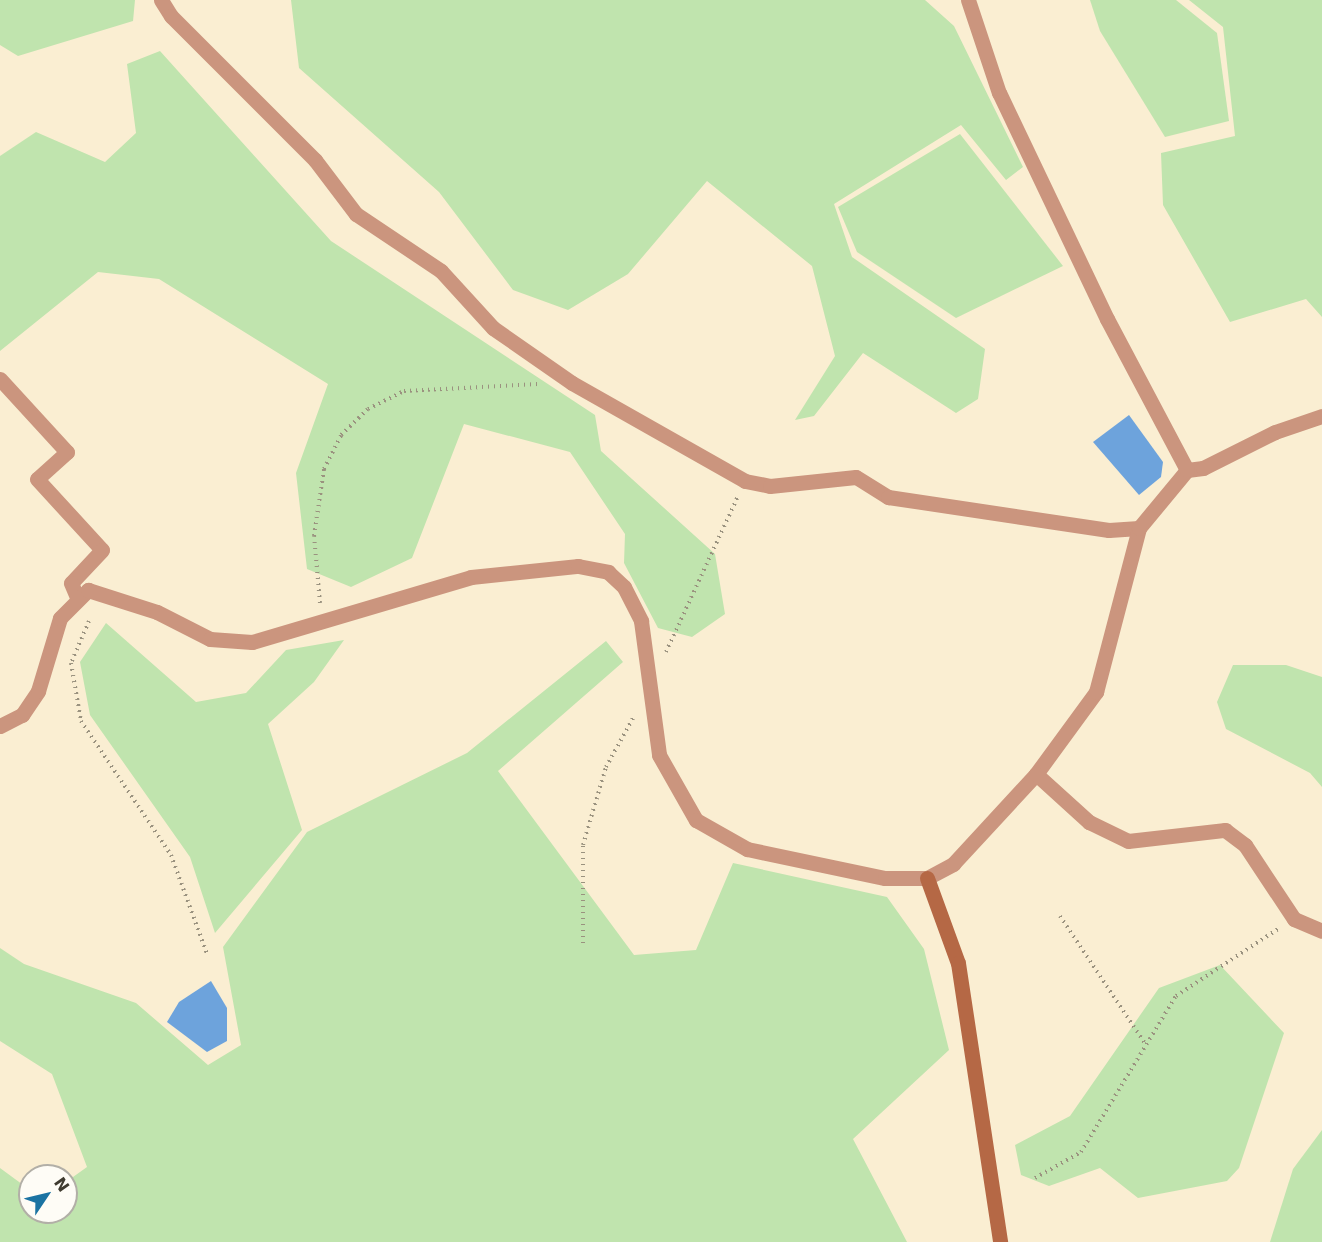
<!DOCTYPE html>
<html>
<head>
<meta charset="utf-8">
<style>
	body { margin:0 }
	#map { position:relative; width:1322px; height:1242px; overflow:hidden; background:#faeed2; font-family:"DejaVu Sans",sans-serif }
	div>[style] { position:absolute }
	.green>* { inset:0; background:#c0e4ae }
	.water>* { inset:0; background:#6da3dc }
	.path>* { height:4px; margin-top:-2px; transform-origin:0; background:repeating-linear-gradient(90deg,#9a927f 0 1.5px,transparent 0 6px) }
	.street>* { height:15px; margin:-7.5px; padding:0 7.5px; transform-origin:7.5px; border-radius:7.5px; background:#cb957e }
	.secondary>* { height:15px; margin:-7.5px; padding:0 7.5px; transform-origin:7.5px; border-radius:7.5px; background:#b56845 }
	span { translate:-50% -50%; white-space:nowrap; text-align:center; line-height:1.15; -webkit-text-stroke:5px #fefcf6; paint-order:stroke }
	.north { position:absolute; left:18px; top:1164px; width:60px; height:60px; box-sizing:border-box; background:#fefcf6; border:2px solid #b2afa7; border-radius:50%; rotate:55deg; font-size:16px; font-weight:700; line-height:24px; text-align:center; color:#3f3b30 }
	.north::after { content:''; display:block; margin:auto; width:21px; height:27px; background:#1b73a2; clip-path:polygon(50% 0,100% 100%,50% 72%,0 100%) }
</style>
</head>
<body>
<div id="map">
	<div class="green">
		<div style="clip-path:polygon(0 0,135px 0,133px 21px,18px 56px,0 45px)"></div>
		<div style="clip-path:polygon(291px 0,925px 0,954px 26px,1023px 167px,1006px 180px,961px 125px,834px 204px,852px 257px,985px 349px,978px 399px,956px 413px,863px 353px,814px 416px,795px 420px,835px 356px,812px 266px,707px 181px,628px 274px,568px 310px,513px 290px,439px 192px,299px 68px)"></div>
		<div style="clip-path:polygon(1090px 0,1176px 0,1217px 33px,1229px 121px,1165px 137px,1100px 31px)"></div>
		<div style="clip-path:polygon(1189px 0,1322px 0,1322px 317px,1306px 299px,1230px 322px,1163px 205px,1161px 153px,1235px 136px,1223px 27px)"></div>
		<div style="clip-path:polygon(160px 51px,331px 241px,595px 415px,601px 451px,715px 554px,725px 614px,692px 637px,658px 628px,624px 563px,625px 534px,570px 452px,464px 424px,412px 558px,351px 587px,307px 569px,296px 473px,328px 384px,159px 279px,98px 272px,0 351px,0 156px,36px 132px,105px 162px,136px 133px,127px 64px)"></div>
		<div style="clip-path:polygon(960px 134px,1063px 266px,956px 318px,857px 252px,838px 207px)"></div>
		<div style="clip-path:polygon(106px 623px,196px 702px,246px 693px,286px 650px,344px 640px,314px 682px,268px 724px,302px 830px,215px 933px,190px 857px,90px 715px,80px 662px)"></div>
		<div style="clip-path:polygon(606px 641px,623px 662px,498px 771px,634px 955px,696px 950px,733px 863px,887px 897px,924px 949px,949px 1050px,853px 1139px,907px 1242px,0 1242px,0 1168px,30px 1190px,30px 1212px,66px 1212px,66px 1182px,87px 1167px,52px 1074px,0 1041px,0 948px,24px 964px,136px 1003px,208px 1065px,241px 1045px,223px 947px,307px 832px,467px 753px)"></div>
		<div style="clip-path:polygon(1233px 665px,1286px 665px,1322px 677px,1322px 787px,1310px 773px,1226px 729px,1217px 702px)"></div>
		<div style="clip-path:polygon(1220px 965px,1284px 1033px,1239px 1168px,1227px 1181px,1138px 1198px,1100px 1168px,1049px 1186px,1021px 1175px,1015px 1145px,1070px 1116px,1159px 988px)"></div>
		<div style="clip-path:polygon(1322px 1130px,1322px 1242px,1270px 1242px,1293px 1169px)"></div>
	</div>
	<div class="water">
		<div style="clip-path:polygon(1129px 415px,1163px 462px,1161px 477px,1139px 495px,1093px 442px)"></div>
		<div style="clip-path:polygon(211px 981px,227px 1008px,227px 1041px,207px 1052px,167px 1022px,179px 1002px)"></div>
	</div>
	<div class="path">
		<div style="left:320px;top:603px;width:67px;rotate:-95.1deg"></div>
		<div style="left:314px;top:536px;width:68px;rotate:-81.5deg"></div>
		<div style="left:324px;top:469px;width:38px;rotate:-63deg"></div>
		<div style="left:341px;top:435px;width:37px;rotate:-44deg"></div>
		<div style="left:368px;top:409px;width:40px;rotate:-26.6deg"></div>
		<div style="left:404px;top:391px;width:134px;rotate:-3deg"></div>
		<div style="left:89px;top:621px;width:46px;rotate:113.2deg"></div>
		<div style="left:71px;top:663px;width:59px;rotate:80.2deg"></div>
		<div style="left:81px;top:721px;width:161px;rotate:56.1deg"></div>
		<div style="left:171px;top:855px;width:105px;rotate:70deg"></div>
		<div style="left:666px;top:652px;width:170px;rotate:-65.2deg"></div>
		<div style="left:1060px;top:916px;width:155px;rotate:56.3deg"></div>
		<div style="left:583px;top:943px;width:98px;rotate:-90deg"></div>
		<div style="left:583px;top:845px;width:81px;rotate:-73.6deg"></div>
		<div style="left:606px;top:767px;width:56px;rotate:-61.1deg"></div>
		<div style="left:1035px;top:1178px;width:53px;rotate:-29.5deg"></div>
		<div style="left:1081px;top:1152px;width:183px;rotate:-58.7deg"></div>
		<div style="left:1176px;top:996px;width:122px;rotate:-33.3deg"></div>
	</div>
	<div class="street">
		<div style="left:161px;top:0;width:19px;rotate:58deg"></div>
		<div style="left:171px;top:16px;width:204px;rotate:45deg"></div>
		<div style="left:315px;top:160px;width:68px;rotate:52.8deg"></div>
		<div style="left:356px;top:214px;width:102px;rotate:33.8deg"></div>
		<div style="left:441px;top:271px;width:77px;rotate:47.6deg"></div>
		<div style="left:493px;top:328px;width:96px;rotate:34.8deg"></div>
		<div style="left:572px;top:383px;width:199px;rotate:29.5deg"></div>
		<div style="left:745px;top:481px;width:25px;rotate:11deg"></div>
		<div style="left:770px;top:486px;width:86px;rotate:-6deg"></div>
		<div style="left:856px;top:477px;width:38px;rotate:32deg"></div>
		<div style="left:888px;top:497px;width:223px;rotate:8.5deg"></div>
		<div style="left:1109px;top:530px;width:30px;rotate:-4deg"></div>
		<div style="left:0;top:379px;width:99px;rotate:47.5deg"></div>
		<div style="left:67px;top:452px;width:40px;rotate:138deg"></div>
		<div style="left:37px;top:479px;width:96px;rotate:47.5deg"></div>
		<div style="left:102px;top:550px;width:45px;rotate:133.2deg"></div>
		<div style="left:71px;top:583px;width:13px;rotate:67deg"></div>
		<div style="left:1187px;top:470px;width:16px;rotate:-7deg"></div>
		<div style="left:1203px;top:468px;width:80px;rotate:-26.6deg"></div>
		<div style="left:1275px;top:432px;width:50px;rotate:-18.8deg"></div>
		<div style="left:0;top:726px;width:25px;rotate:-27deg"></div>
		<div style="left:22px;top:715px;width:29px;rotate:-56deg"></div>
		<div style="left:38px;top:691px;width:76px;rotate:-73.2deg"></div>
		<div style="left:60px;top:618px;width:40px;rotate:-45deg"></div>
		<div style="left:88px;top:590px;width:72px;rotate:17.7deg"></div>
		<div style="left:157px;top:612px;width:59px;rotate:27deg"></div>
		<div style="left:210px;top:639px;width:42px;rotate:4.1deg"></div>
		<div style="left:252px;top:642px;width:228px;rotate:-16.5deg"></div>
		<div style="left:471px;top:577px;width:108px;rotate:-5.9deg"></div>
		<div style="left:578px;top:566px;width:31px;rotate:11deg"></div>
		<div style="left:608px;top:572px;width:22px;rotate:43deg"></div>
		<div style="left:624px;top:587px;width:38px;rotate:63deg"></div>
		<div style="left:641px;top:621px;width:135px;rotate:82.3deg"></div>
		<div style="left:659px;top:755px;width:75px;rotate:60.4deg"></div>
		<div style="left:696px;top:820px;width:59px;rotate:29.6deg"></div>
		<div style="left:747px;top:849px;width:141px;rotate:11.9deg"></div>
		<div style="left:885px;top:878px;width:42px"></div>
		<div style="left:927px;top:878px;width:30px;rotate:-28deg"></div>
		<div style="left:953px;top:864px;width:122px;rotate:-47.3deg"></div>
		<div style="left:1036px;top:774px;width:102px;rotate:-53.8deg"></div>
		<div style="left:1096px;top:692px;width:170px;rotate:-75.3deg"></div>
		<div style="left:1139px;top:528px;width:75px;rotate:-50.4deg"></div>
		<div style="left:1187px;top:470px;width:171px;rotate:-117.9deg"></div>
		<div style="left:1107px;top:319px;width:250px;rotate:-115.5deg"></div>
		<div style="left:999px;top:93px;width:98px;rotate:-108.4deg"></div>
		<div style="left:1036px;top:774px;width:72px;rotate:42.2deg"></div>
		<div style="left:1089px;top:822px;width:43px;rotate:26deg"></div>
		<div style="left:1128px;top:841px;width:98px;rotate:-6.5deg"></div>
		<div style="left:1225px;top:830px;width:25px;rotate:37deg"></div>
		<div style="left:1245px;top:845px;width:89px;rotate:56.5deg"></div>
		<div style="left:1294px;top:919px;width:30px;rotate:23deg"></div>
	</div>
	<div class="secondary">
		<div style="left:927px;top:878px;width:90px;rotate:70deg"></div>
		<div style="left:958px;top:963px;width:282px;rotate:81.4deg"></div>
	</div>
	<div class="north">N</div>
</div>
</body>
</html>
